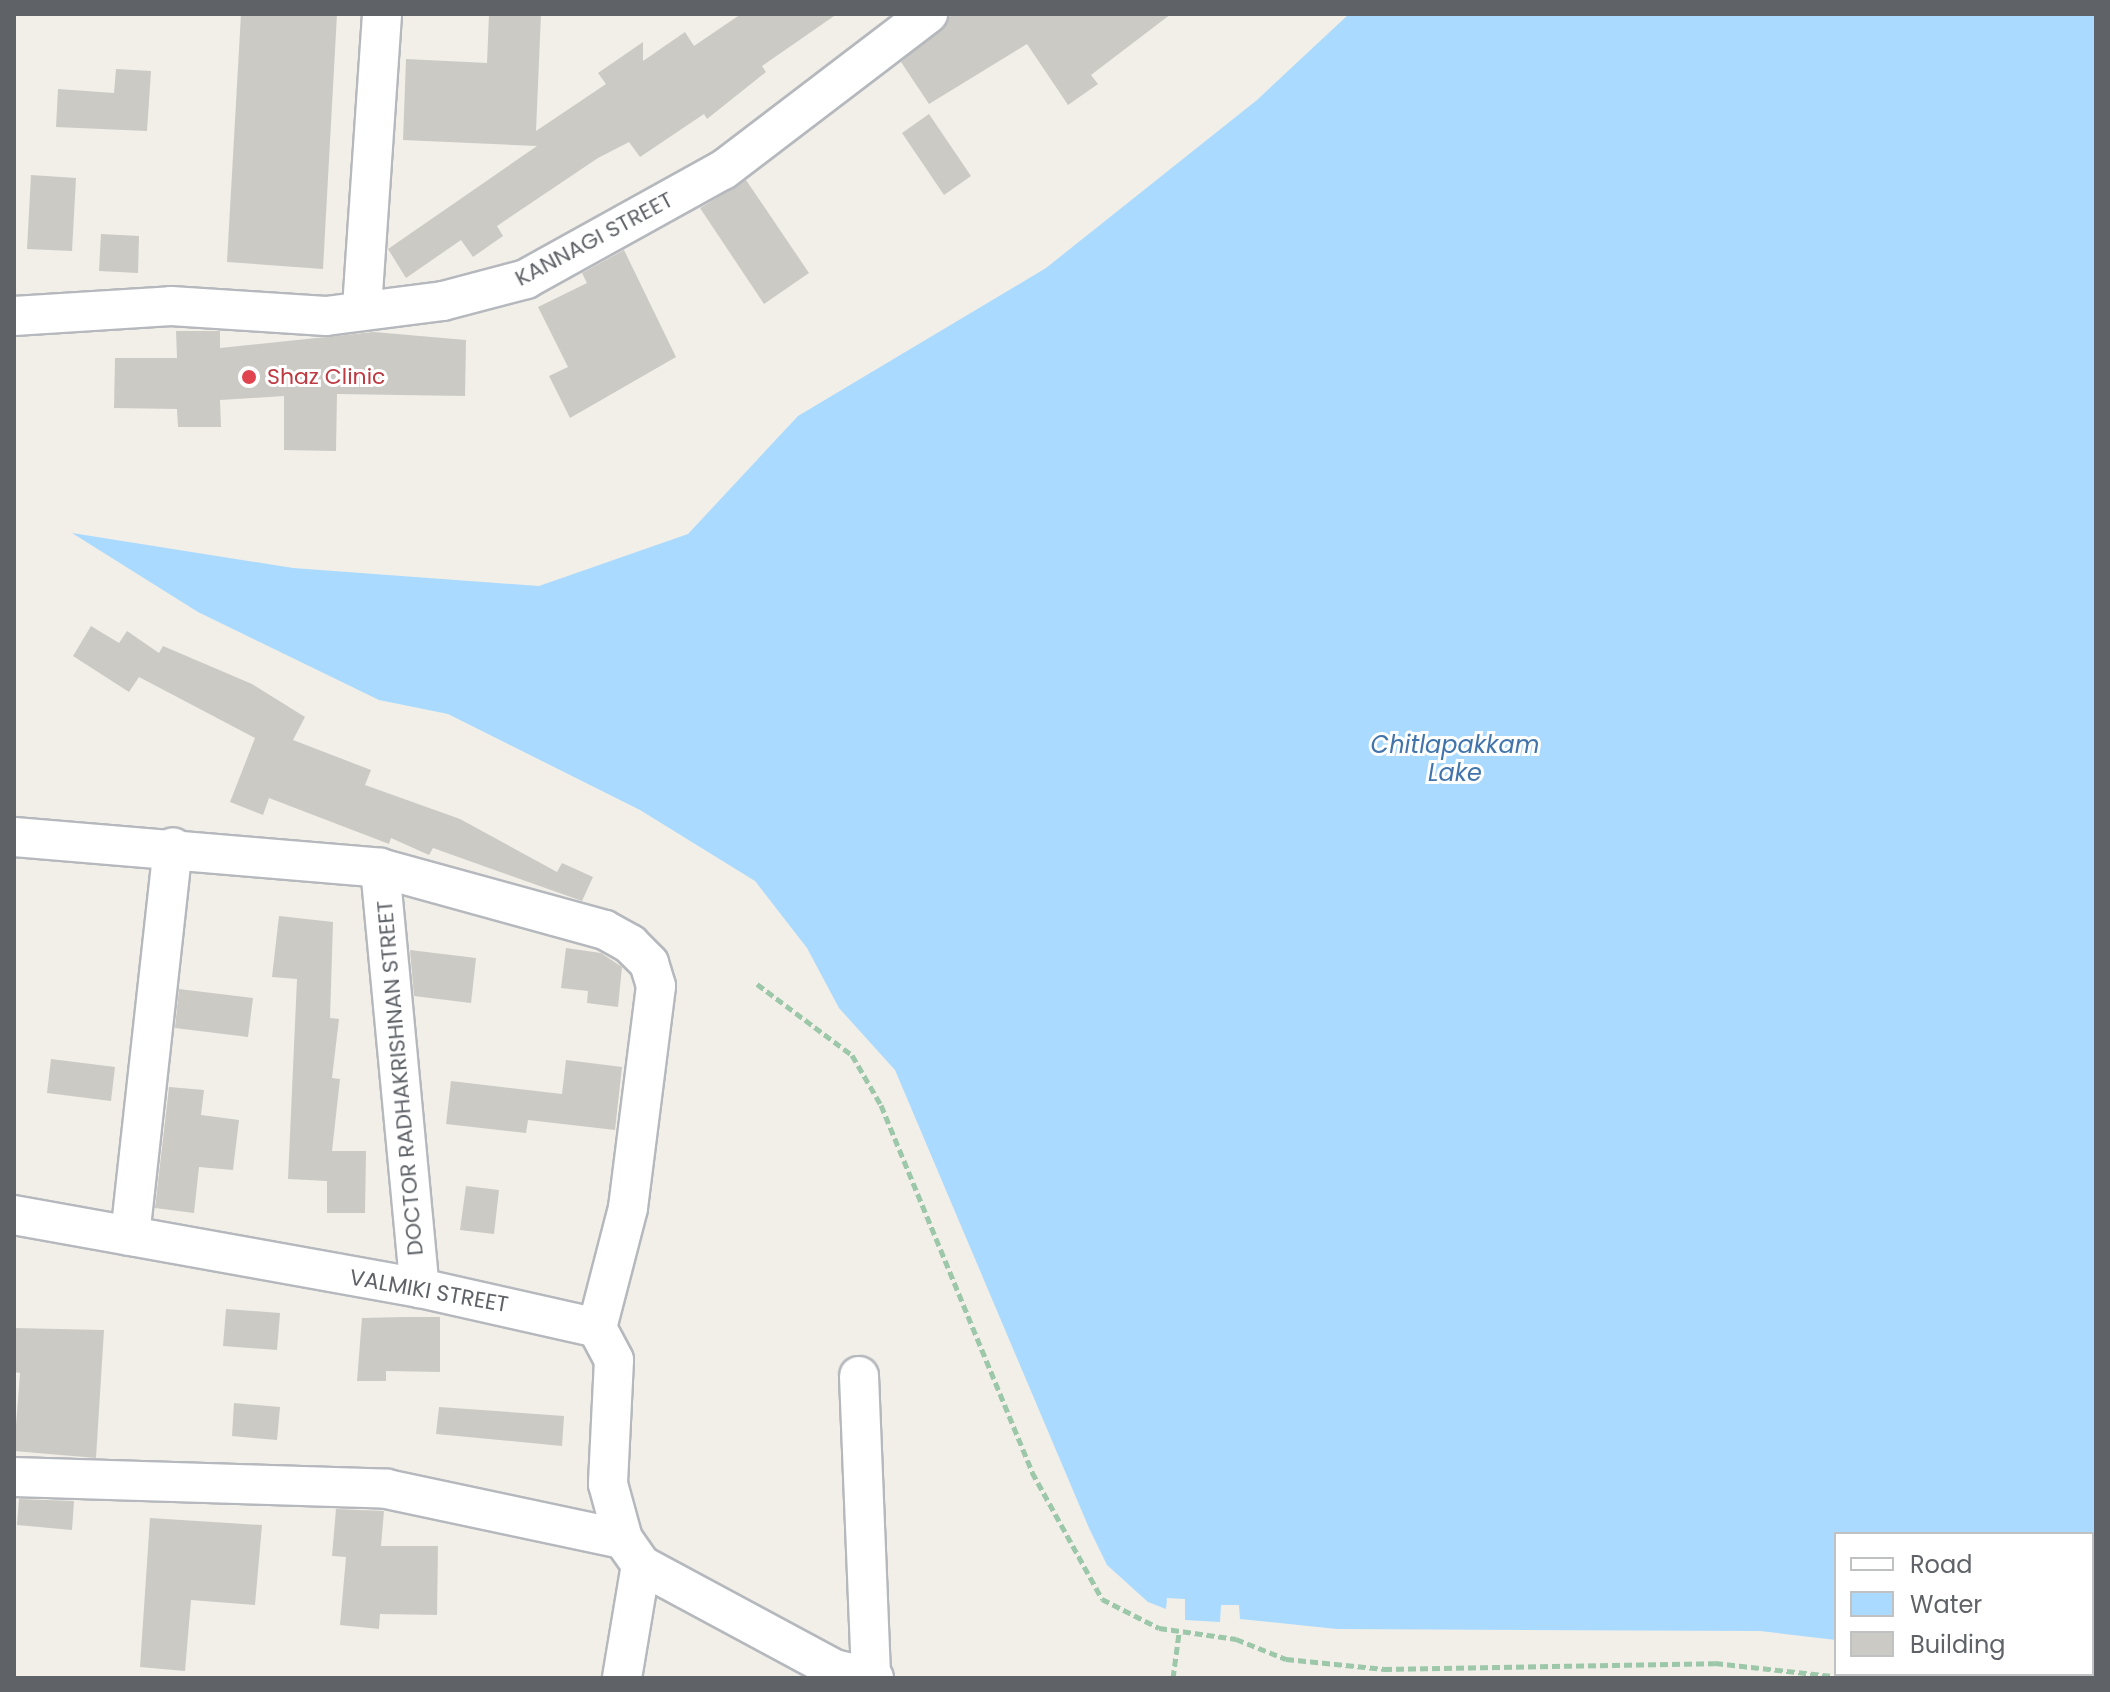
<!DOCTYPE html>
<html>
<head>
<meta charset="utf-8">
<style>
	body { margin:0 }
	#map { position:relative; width:2110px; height:1692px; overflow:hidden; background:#f1efe8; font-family:Poppins,sans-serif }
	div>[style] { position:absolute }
	.water>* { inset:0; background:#aadaff }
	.building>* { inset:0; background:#cccac5 }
	.path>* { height:5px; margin-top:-2.5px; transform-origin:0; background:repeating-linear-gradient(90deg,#9cc7a9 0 8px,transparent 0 12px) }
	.roads { filter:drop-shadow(2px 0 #b5b8bc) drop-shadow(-2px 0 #b5b8bc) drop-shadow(0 2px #b5b8bc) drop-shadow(0 -2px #b5b8bc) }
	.minor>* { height:38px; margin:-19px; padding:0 19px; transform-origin:19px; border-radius:19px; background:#fff }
	.dots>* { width:22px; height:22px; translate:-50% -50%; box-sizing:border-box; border:4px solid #fff; border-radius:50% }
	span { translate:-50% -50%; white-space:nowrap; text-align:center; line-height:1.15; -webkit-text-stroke:6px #fff; paint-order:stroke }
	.street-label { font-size:22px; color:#5f6368 }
	.health-label { font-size:22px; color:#be3a42 }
	.left { translate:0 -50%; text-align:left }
	.water-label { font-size:24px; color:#4174aa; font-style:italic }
	.frame { position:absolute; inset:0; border:16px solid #5f6368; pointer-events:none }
	.legend { position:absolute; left:1834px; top:1532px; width:260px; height:144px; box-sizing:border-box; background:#fff; border:2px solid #bfc1c3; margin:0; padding:10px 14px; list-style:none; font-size:24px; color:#5f6368 }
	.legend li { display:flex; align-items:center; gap:16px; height:40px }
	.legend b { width:40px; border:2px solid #bfc1c3 }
</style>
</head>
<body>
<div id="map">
	<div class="water">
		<div style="clip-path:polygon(1349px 14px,2096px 14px,2096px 1678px,1963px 1674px,2092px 1674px,2092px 1534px,1836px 1534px,1836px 1640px,1760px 1631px,1337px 1629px,1240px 1619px,1239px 1605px,1221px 1605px,1220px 1622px,1185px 1620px,1185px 1599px,1167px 1598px,1166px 1609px,1148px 1602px,1107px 1565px,1089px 1528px,895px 1070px,839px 1008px,807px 948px,755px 881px,640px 810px,448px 714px,379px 700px,198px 612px,72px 533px,293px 568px,539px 586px,688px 534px,798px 416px,1046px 268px,1257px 100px)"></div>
	</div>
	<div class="building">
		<div style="clip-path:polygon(241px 14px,337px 14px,323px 269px,227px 262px)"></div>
		<div style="clip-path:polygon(489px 14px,541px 14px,536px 131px,606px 84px,598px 73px,643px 42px,643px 61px,685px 32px,694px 46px,741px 14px,837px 14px,762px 66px,766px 72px,707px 119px,704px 114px,640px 157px,629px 142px,598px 158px,497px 226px,503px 236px,473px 257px,461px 240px,406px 278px,388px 249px,537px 146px,403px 140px,406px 59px,487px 63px)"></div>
		<div style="clip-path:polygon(953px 14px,1171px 14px,1091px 75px,1098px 84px,1068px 105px,1027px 44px,929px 104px,901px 62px)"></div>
		<div style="clip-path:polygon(116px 69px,151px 71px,147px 131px,56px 127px,58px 89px,114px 93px)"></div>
		<div style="clip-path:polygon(929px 114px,971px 176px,944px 195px,902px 133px)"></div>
		<div style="clip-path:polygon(31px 175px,76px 178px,72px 251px,27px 249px)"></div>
		<div style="clip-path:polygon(746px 180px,809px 273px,764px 304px,700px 208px)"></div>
		<div style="clip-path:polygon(101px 234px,139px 236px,138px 273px,99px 271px)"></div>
		<div style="clip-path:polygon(624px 250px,676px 357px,570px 418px,549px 376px,568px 367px,538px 307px,587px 283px,582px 273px)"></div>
		<div style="clip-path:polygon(176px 331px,220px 331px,220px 348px,374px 332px,466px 340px,465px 396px,337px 394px,336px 451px,284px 450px,284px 396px,220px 400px,221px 427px,178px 427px,177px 409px,114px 408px,115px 358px,177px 358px)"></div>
		<div style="clip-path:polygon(91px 626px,119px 643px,127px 631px,159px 653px,163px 646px,252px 684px,305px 717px,293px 740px,371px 770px,365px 785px,460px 819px,557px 872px,562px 863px,593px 877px,582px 901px,433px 848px,429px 855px,391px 838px,389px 844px,269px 798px,263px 815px,230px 802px,255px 738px,139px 677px,129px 692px,73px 656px)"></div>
		<div style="clip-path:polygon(279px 916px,333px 922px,330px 1018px,339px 1019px,332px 1078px,340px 1079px,332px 1151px,366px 1151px,365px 1213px,327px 1213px,327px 1181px,288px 1179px,297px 979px,272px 977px)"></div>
		<div style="clip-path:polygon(566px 948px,601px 953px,622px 967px,618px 1007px,587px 1003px,588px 991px,561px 988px)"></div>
		<div style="clip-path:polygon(410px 950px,476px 958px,471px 1003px,414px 996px)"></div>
		<div style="clip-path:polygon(179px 989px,253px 998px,248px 1037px,175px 1028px)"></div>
		<div style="clip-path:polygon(51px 1059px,115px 1067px,111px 1101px,47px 1093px)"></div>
		<div style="clip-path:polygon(566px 1060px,622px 1067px,615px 1130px,528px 1120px,526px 1133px,446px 1124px,451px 1081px,562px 1094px)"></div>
		<div style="clip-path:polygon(169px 1087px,204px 1090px,201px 1115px,239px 1120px,233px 1170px,199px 1167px,194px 1213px,155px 1208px)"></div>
		<div style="clip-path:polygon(466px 1186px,499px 1190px,494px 1234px,460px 1230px)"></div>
		<div style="clip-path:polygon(226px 1309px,280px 1313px,277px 1350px,223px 1346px)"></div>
		<div style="clip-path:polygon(405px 1317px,440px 1317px,440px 1372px,386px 1371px,386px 1381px,357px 1381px,362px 1318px)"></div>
		<div style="clip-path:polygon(14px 1328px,104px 1330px,96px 1458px,14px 1451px,20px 1373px,14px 1372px)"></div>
		<div style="clip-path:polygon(234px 1403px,280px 1407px,277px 1440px,232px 1436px)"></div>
		<div style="clip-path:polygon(439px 1407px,564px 1416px,562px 1446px,436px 1434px)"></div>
		<div style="clip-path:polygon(19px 1499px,74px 1501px,72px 1530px,17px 1525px)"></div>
		<div style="clip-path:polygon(336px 1509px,384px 1511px,381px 1546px,438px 1546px,437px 1615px,380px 1614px,379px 1629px,340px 1625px,346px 1557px,332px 1556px)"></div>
		<div style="clip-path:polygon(150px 1518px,262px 1525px,255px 1605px,191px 1600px,185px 1671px,140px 1667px)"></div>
	</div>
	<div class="path">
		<div style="left:757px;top:984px;width:119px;rotate:36.8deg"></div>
		<div style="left:852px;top:1055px;width:58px;rotate:59.9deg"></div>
		<div style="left:881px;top:1105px;width:397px;rotate:67.6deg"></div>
		<div style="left:1032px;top:1472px;width:145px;rotate:61.1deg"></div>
		<div style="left:1102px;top:1599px;width:64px;rotate:27deg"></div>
		<div style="left:1159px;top:1628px;width:78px;rotate:8.1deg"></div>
		<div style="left:1236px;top:1639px;width:54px;rotate:21.8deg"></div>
		<div style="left:1286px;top:1659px;width:99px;rotate:5.8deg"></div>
		<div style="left:1384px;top:1669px;width:331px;rotate:-1deg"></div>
		<div style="left:1715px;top:1663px;width:136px;rotate:6.3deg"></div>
		<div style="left:1173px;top:1678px;width:45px;rotate:-82.4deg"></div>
	</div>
	<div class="roads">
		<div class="minor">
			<div style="left:362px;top:308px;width:295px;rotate:-86.1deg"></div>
			<div style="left:14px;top:316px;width:157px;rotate:-3.6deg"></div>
			<div style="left:171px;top:306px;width:155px;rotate:3.7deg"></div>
			<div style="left:326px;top:316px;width:118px;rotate:-7.3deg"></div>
			<div style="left:443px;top:301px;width:86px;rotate:-14.8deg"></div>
			<div style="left:526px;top:279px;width:225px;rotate:-29deg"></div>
			<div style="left:723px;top:170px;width:258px;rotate:-37.3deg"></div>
			<div style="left:14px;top:837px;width:367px;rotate:4.8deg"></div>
			<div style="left:380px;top:868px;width:233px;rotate:15.4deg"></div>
			<div style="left:605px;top:930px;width:29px;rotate:29deg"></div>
			<div style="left:630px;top:944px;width:27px;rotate:45deg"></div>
			<div style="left:649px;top:963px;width:24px;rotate:73deg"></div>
			<div style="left:656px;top:986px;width:224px;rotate:97.2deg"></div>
			<div style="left:628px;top:1208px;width:124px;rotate:104.5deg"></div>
			<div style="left:380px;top:868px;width:422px;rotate:84.6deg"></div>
			<div style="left:14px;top:1215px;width:413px;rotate:10.2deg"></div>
			<div style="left:420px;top:1288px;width:181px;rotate:12.7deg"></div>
			<div style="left:597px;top:1328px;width:36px;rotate:62deg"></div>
			<div style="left:614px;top:1360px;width:124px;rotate:92.8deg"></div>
			<div style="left:608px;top:1484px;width:57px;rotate:74.7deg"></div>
			<div style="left:623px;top:1539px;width:32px;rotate:55deg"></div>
			<div style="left:641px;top:1565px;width:219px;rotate:28.3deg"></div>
			<div style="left:834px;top:1669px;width:41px;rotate:12.7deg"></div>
			<div style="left:130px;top:1236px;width:391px;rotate:-83.7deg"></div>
			<div style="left:859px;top:1376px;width:301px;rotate:87.7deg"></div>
			<div style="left:14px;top:1477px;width:373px;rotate:1.8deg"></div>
			<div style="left:387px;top:1489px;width:241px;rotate:12deg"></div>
			<div style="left:622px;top:1678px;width:115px;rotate:-80.5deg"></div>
		</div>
	</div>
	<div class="dots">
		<div style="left:249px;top:377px;background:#e0444e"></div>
	</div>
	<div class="street-label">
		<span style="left:594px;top:239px;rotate:-28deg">KANNAGI STREET</span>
		<span style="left:400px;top:1078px;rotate:-95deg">DOCTOR RADHAKRISHNAN STREET</span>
		<span style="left:429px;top:1291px;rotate:10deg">VALMIKI STREET</span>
	</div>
	<div class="health-label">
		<span class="left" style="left:267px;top:377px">Shaz Clinic</span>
	</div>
	<div class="water-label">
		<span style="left:1455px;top:759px">Chitlapakkam<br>Lake</span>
	</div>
	<div class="frame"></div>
	<ul class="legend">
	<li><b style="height:10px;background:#fff"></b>Road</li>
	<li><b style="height:22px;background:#aadaff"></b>Water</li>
	<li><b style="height:22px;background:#cccac5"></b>Building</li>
	</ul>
</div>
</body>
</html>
